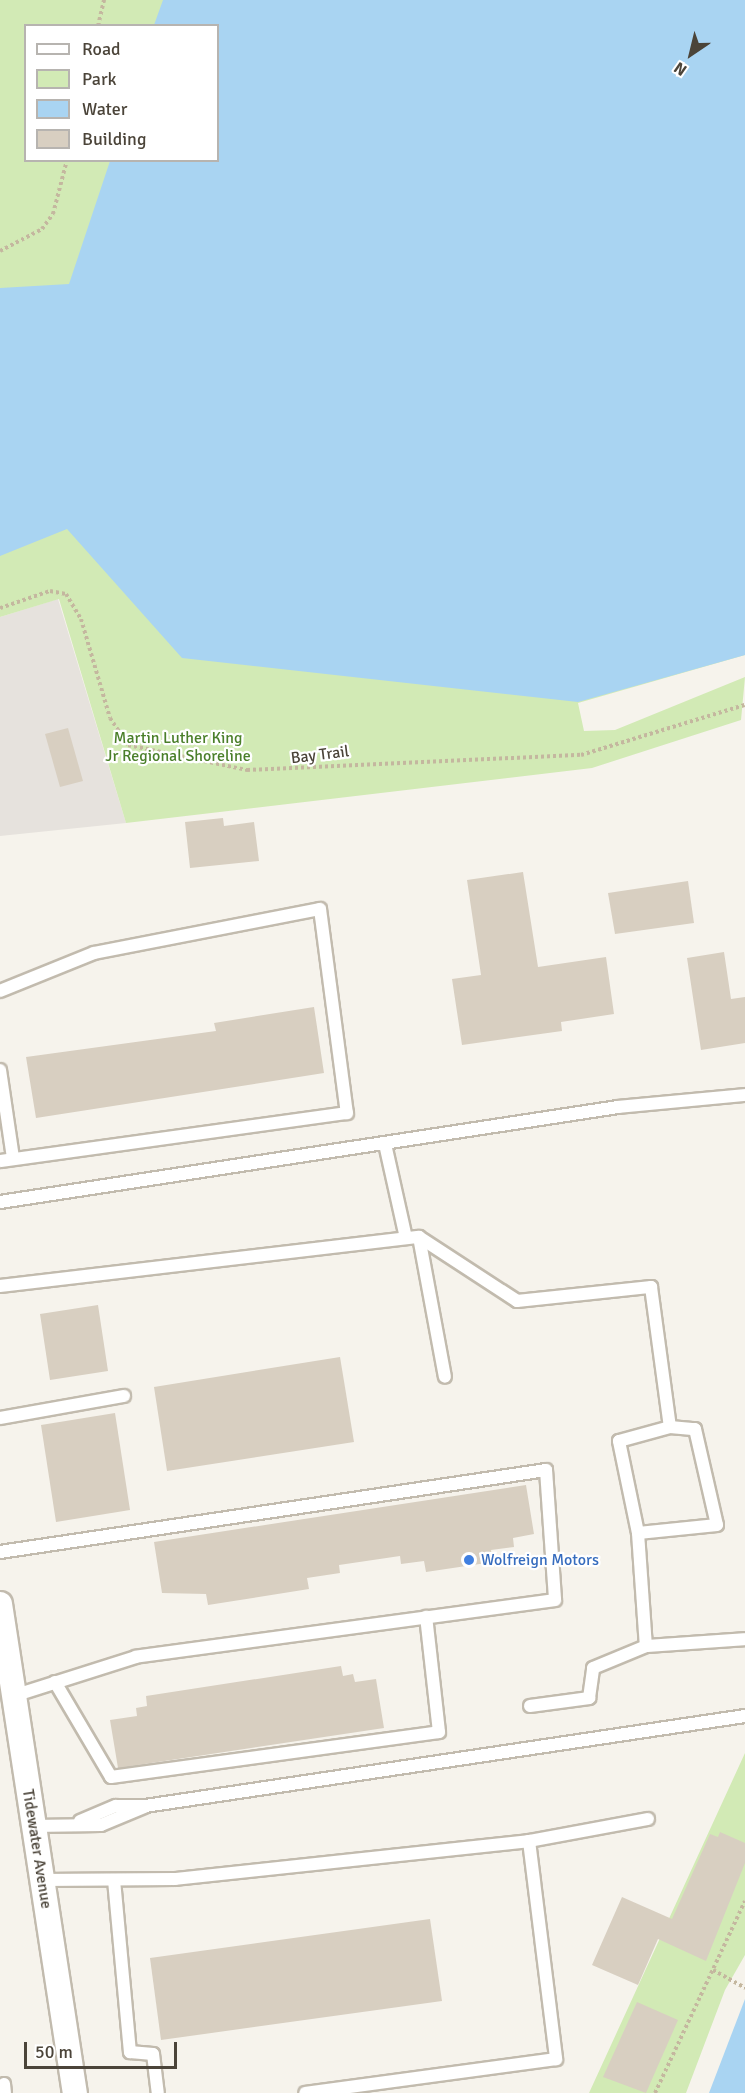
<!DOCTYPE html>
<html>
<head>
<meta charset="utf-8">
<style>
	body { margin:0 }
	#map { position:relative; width:745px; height:2093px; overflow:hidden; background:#f6f3ec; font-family:Signika,sans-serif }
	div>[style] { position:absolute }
	.industrial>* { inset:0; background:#e6e2dd }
	.green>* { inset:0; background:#d2eab5 }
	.water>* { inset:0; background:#a9d4f2 }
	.building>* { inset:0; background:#d8cfc1 }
	.path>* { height:4px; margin-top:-2px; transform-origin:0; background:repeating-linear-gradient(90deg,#c4b79f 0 3px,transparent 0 6px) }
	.roads { filter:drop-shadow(2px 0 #c2bbae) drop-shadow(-2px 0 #c2bbae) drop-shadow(0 2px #c2bbae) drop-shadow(0 -2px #c2bbae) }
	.lane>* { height:12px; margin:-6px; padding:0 6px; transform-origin:6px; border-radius:6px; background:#fff }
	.street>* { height:24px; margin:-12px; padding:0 12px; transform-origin:12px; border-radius:12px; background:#fff }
	.dots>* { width:16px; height:16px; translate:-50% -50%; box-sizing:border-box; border:3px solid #fff; border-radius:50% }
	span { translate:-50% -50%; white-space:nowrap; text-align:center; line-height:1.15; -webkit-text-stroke:4.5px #fff; paint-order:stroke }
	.park-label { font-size:16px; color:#4a7f2a }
	.street-label { font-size:16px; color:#4b4439 }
	.shop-label { font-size:16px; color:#366cbe }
	.left { translate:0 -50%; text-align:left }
	.legend { position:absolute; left:24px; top:24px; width:195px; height:138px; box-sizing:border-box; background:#fff; border:2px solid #b7b4b0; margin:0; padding:8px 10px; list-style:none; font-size:18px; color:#4b4439 }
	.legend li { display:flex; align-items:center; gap:12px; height:30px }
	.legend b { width:30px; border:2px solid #b7b4b0 }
	.north { position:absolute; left:661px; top:24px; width:60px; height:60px; -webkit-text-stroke:4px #fff; paint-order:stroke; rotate:215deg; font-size:16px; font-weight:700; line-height:24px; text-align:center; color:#4b4439 }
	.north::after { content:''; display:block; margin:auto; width:21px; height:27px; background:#4b4439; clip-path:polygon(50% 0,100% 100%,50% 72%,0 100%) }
	.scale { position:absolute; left:24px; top:2042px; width:153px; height:27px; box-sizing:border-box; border:3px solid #4b4439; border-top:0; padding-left:8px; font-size:18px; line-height:21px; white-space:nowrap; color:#4b4439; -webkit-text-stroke:4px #fff; paint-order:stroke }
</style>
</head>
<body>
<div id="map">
	<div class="industrial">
		<div style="clip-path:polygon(58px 599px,126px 823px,0 836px,0 617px)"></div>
	</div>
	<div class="green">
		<div style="clip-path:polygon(evenodd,0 0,745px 0,745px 655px,578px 703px,584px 731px,615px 730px,745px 677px,741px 720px,592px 768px,126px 823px,59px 599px,0 617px,0 0,26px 26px,218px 26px,218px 160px,26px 160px,26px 26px)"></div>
		<div style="clip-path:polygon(745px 1753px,745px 1955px,725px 1990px,686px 2093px,589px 2093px)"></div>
	</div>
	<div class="water">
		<div style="clip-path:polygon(163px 0,745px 0,745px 655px,578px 702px,182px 658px,67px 529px,0 556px,0 288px,69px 284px,110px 161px,218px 160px,218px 26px,154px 25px)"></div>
		<div style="clip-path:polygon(745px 1999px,745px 2093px,709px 2093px)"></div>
	</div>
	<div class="building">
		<div style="clip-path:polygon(68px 728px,83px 781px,60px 787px,45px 734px)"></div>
		<div style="clip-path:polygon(223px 818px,224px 826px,254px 822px,259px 861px,190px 868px,185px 822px)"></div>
		<div style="clip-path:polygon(523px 872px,538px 967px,606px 957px,614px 1014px,561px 1022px,562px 1031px,462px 1045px,452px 979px,481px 975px,467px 880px)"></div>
		<div style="clip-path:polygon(688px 881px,694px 923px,615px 934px,608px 893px)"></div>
		<div style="clip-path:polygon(724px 952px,731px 999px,745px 997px,745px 1043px,701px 1050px,687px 958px)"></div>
		<div style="clip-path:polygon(314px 1007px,324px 1073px,36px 1118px,26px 1057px,216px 1031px,214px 1023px)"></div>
		<div style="clip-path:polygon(98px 1305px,108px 1371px,50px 1380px,40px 1314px)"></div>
		<div style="clip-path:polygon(340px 1357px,354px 1442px,167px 1471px,154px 1387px)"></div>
		<div style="clip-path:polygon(115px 1413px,130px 1510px,56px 1522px,41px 1425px)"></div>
		<div style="clip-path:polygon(526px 1485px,534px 1534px,513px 1538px,514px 1547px,491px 1550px,493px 1562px,426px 1572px,424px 1561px,401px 1564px,400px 1556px,339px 1565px,340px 1573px,307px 1578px,309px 1589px,208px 1605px,206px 1594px,162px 1593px,154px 1542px)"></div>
		<div style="clip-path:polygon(341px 1666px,343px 1676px,353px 1674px,355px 1682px,376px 1679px,384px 1728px,118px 1768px,110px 1720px,137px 1716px,136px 1708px,147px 1706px,146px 1696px)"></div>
		<div style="clip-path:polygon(720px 1832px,745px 1843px,745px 1863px,706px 1961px,658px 1939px,638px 1985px,592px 1965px,622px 1897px,672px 1919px,710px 1834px,718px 1837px)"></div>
		<div style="clip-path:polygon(430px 1919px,442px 2001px,161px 2040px,150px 1958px)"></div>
		<div style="clip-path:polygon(637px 2002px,678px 2020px,646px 2093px,603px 2077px)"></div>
	</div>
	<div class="path">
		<div style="left:98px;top:26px;width:27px;rotate:-77deg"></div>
		<div style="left:0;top:251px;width:47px;rotate:-27.6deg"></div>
		<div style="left:42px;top:229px;width:19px;rotate:-54deg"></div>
		<div style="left:53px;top:214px;width:56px;rotate:-75.5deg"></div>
		<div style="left:0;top:608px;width:53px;rotate:-18.8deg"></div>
		<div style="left:50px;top:591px;width:16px;rotate:11deg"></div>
		<div style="left:66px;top:594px;width:29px;rotate:59deg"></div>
		<div style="left:81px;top:619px;width:103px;rotate:73.7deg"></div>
		<div style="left:110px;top:718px;width:32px;rotate:56deg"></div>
		<div style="left:128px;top:745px;width:122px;rotate:11.9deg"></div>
		<div style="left:247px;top:770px;width:334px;rotate:-2.6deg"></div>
		<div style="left:581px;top:755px;width:171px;rotate:-17deg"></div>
		<div style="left:713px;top:1970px;width:37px;rotate:29deg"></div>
		<div style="left:655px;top:2093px;width:212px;rotate:-64.9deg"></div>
	</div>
	<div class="roads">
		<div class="lane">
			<div style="left:0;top:991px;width:101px;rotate:-22deg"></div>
			<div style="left:94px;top:953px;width:230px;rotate:-11deg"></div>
			<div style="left:320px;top:909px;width:206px;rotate:82.5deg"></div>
			<div style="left:347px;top:1113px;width:350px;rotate:172.1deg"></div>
			<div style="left:0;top:1070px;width:89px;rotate:81.6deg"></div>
			<div style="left:385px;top:1144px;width:96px;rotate:77.4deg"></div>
			<div style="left:0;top:1202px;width:625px;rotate:-8.74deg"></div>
			<div style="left:618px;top:1107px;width:128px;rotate:-5.4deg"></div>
			<div style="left:419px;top:1237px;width:142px;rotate:79.5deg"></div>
			<div style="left:0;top:1286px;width:422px;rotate:-6.7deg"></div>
			<div style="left:419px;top:1237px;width:117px;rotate:33.1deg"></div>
			<div style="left:517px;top:1301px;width:135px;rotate:-6deg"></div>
			<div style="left:651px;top:1287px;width:141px;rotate:82.3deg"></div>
			<div style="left:0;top:1418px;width:126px;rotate:-10.1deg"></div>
			<div style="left:670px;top:1427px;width:25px;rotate:5deg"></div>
			<div style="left:695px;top:1429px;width:98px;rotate:77.1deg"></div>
			<div style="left:717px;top:1525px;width:79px;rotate:174.2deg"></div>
			<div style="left:638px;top:1533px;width:94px;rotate:-101.7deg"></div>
			<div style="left:619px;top:1441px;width:53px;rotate:-15.4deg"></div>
			<div style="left:638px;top:1533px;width:113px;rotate:86deg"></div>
			<div style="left:646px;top:1646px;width:99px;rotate:-4deg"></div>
			<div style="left:0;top:1552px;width:552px;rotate:-8.54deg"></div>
			<div style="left:546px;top:1470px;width:130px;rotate:86deg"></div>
			<div style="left:555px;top:1600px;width:423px;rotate:172.3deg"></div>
			<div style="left:136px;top:1657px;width:129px;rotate:162.4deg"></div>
			<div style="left:55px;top:1682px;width:110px;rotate:59.5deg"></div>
			<div style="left:111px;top:1777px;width:331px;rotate:-7.8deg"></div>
			<div style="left:439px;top:1732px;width:116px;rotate:-96.4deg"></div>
			<div style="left:530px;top:1706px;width:60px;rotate:-7.7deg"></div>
			<div style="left:589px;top:1698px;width:30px;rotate:-82deg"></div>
			<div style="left:593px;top:1668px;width:57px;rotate:-22.5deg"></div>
			<div style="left:80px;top:1821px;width:39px;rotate:-23deg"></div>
			<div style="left:116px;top:1806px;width:29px"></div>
			<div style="left:145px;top:1806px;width:607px;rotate:-8.53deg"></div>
			<div style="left:33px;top:1826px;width:68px;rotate:-0.8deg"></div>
			<div style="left:101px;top:1825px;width:47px;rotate:-22.7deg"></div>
			<div style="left:529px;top:1841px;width:121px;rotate:-10.5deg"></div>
			<div style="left:41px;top:1880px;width:134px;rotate:-0.4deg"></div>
			<div style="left:175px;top:1879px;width:356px;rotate:-6.1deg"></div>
			<div style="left:529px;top:1841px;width:220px;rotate:82.9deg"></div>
			<div style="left:556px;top:2059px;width:253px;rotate:172.3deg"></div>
			<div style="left:114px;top:1880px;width:173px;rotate:84.7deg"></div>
			<div style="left:130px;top:2052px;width:23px;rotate:5deg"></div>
			<div style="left:153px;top:2054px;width:39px;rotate:83deg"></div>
			<div style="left:4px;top:2084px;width:9px;rotate:84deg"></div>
		</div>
		<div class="street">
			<div style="left:0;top:1604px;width:495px;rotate:81.3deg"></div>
		</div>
	</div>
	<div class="dots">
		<div style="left:469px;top:1560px;background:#3f7fe0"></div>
	</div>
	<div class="park-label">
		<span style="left:178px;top:747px">Martin Luther King<br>Jr Regional Shoreline</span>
	</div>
	<div class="street-label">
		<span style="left:320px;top:755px;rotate:-7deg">Bay Trail</span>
		<span style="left:37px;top:1849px;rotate:81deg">Tidewater Avenue</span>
	</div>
	<div class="shop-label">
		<span class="left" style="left:481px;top:1560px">Wolfreign Motors</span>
	</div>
	<ul class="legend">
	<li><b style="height:8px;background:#fff"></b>Road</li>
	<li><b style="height:16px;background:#d2eab5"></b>Park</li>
	<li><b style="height:16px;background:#a9d4f2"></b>Water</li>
	<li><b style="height:16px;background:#d8cfc1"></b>Building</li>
	</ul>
	<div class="north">N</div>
	<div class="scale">50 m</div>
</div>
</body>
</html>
